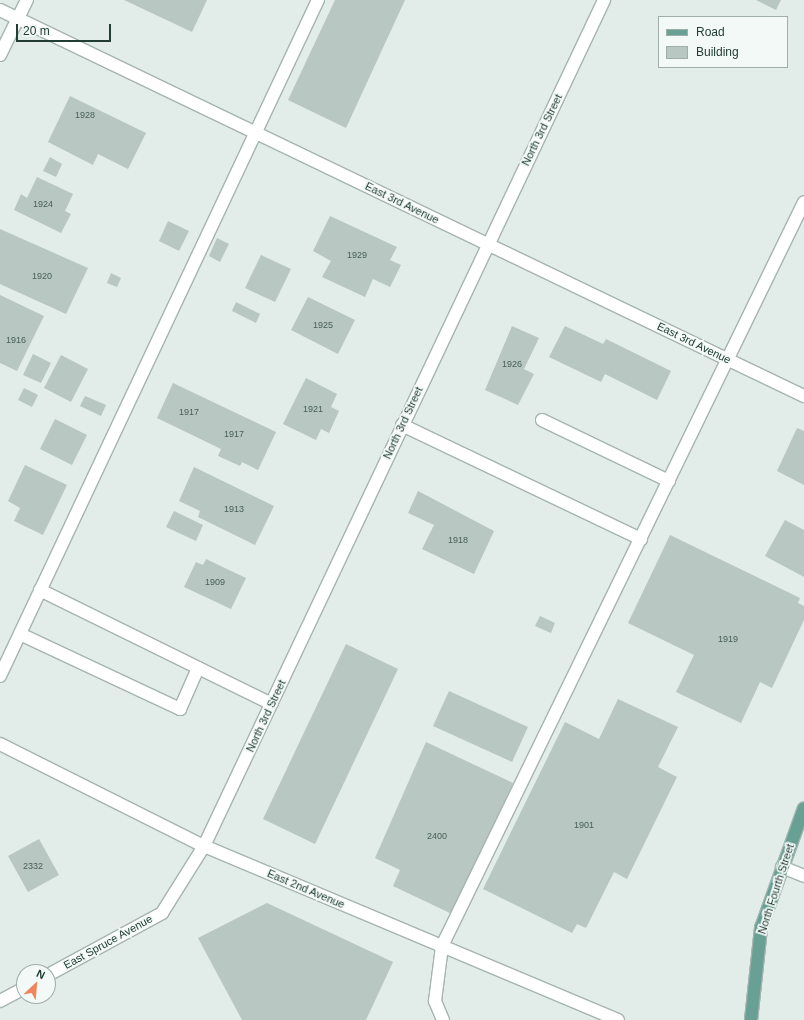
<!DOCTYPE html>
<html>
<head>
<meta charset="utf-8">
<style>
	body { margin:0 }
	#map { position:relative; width:804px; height:1020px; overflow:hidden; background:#e2ece8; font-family:Arial,sans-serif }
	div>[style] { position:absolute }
	.building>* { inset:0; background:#b8c7c1 }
	.roads { filter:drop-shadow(1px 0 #a5b4af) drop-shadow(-1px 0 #a5b4af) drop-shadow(0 1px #a5b4af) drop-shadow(0 -1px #a5b4af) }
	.minor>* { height:12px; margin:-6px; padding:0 6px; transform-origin:6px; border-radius:6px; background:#fff }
	.major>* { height:12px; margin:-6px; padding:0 6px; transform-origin:6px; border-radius:6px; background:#68a094 }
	span { translate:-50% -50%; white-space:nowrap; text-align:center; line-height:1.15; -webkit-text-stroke:3.5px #f3f9f6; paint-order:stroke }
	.number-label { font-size:9px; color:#486059 }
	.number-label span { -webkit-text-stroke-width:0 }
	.street-label { font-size:11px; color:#223d36 }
	.legend { position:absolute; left:658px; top:16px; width:130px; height:52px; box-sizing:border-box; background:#f3f9f6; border:1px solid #9faea9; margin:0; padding:5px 7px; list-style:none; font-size:12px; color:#223d36 }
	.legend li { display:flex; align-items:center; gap:8px; height:20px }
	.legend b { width:20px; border:1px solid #9faea9 }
	.north { position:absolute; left:16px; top:964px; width:40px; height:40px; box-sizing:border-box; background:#f3f9f6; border:1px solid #9faea9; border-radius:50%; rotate:26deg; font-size:11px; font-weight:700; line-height:16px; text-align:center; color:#223d36 }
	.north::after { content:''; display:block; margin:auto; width:14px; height:18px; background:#ef855e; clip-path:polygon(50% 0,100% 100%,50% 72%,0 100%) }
	.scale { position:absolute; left:16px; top:24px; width:95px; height:18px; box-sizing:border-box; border:2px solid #223d36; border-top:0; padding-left:5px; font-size:12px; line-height:14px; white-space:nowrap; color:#223d36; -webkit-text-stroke:3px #f3f9f6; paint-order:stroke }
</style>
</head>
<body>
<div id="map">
	<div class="building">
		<div style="clip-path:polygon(124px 0,207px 0,192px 32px)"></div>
		<div style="clip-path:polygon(335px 0,405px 0,346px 128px,288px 100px)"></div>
		<div style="clip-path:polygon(756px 0,781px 0,776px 10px)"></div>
		<div style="clip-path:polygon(70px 96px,146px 133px,128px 169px,98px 154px,93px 165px,48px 142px)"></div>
		<div style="clip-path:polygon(50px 157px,62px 164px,56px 177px,43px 171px)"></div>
		<div style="clip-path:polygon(37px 177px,73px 194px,65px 211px,71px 214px,61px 233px,14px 210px,21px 194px,27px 198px)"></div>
		<div style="clip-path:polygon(330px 216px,397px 247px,390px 260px,401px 265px,390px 287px,373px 279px,365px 297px,322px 277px,331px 261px,313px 251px)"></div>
		<div style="clip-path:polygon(168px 221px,189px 231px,179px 251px,159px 241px)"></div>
		<div style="clip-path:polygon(0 229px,88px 268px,66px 314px,0 284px)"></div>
		<div style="clip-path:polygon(217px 238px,229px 244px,220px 262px,209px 256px)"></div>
		<div style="clip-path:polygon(261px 255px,291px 269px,275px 302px,245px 288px)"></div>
		<div style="clip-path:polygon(111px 273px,121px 278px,117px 287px,107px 283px)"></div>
		<div style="clip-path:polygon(0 295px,44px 316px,17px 371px,0 363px)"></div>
		<div style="clip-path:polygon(308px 297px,355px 320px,338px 354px,291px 330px)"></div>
		<div style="clip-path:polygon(236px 302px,260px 314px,256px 323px,232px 311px)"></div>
		<div style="clip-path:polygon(512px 326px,539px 338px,524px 369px,534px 374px,518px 405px,485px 390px)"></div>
		<div style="clip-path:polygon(565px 326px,603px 344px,606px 339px,671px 371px,657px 400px,605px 374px,601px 382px,549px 357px)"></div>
		<div style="clip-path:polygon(33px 354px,51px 363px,41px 383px,23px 375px)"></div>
		<div style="clip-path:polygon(61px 355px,88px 369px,71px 402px,44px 388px)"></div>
		<div style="clip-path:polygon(306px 378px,337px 394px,331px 407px,339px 411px,329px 433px,321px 429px,316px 440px,283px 424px)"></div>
		<div style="clip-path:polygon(173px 383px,276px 432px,258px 470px,242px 462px,240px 466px,218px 456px,221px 449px,157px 418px)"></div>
		<div style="clip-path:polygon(24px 388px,38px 395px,32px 407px,18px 400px)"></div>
		<div style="clip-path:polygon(85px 396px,106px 405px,101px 416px,80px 406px)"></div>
		<div style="clip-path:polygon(55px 419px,87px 435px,72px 465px,40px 449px)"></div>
		<div style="clip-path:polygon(797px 428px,804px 431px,804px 485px,777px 471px)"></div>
		<div style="clip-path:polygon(25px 465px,67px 485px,43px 535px,14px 521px,20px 508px,8px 501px)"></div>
		<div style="clip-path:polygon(194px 467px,274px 506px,255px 545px,198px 517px,200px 511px,179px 501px)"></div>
		<div style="clip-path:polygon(418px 491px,494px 531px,474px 574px,422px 549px,434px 525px,408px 513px)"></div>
		<div style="clip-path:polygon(174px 511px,203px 525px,196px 541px,166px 527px)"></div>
		<div style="clip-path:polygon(785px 520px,804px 530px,804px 577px,765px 556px)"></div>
		<div style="clip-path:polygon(670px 535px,800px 598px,798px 603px,804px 606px,804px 620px,772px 688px,760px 682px,741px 723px,676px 692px,694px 655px,628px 623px)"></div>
		<div style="clip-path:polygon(206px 559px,246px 578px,231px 609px,184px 587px,196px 562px,203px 565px)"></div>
		<div style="clip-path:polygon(540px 616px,555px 623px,551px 633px,535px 626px)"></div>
		<div style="clip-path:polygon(346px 644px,398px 669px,315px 844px,263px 819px)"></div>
		<div style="clip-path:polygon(449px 691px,528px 727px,512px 762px,433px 726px)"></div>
		<div style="clip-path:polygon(618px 699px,678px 727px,658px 767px,677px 777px,627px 879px,614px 872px,586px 928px,577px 924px,572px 933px,483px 889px,565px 722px,599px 739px)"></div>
		<div style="clip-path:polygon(426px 742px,513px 783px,452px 914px,393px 886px,400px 870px,375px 858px)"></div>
		<div style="clip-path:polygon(39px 839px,59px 875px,28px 892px,8px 856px)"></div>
		<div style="clip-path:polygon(267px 903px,393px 962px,366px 1020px,242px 1020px,198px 938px)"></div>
	</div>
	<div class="roads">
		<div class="minor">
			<div style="left:0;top:10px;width:892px;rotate:25.65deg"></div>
			<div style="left:0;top:55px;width:61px;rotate:-63.9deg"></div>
			<div style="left:542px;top:420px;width:141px;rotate:25.7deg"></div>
			<div style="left:402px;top:425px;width:265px;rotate:25.5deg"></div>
			<div style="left:40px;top:590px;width:258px;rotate:26.2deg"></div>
			<div style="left:20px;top:634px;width:177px;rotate:25.1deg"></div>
			<div style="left:180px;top:709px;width:45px;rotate:-66.3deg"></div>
			<div style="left:0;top:676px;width:747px;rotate:-64.81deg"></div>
			<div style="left:0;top:744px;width:228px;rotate:26.6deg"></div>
			<div style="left:204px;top:846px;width:449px;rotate:22.8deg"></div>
			<div style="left:782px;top:867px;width:24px;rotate:22deg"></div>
			<div style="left:48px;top:975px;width:130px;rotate:-28.5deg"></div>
			<div style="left:162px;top:913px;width:79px;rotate:-57.9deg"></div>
			<div style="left:204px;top:846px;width:936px;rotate:-64.69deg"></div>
			<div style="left:0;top:1001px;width:27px;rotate:-28deg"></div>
			<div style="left:443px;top:1020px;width:21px;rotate:-113deg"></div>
			<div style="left:435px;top:1001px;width:55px;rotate:-82.7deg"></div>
			<div style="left:442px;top:946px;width:827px;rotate:-64.05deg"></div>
		</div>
		<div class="major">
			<div style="left:751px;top:1020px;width:93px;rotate:-83.8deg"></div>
			<div style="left:761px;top:928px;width:127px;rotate:-70.3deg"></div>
		</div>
	</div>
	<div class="number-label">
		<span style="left:85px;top:115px">1928</span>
		<span style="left:43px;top:204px">1924</span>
		<span style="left:357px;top:255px">1929</span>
		<span style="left:42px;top:276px">1920</span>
		<span style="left:323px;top:325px">1925</span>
		<span style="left:16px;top:340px">1916</span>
		<span style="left:512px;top:364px">1926</span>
		<span style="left:313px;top:409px">1921</span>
		<span style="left:189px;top:412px">1917</span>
		<span style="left:234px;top:434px">1917</span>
		<span style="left:234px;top:509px">1913</span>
		<span style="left:458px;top:540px">1918</span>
		<span style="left:215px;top:582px">1909</span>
		<span style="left:728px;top:639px">1919</span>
		<span style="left:584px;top:825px">1901</span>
		<span style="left:437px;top:836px">2400</span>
		<span style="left:33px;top:866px">2332</span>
	</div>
	<div class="street-label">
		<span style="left:542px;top:130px;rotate:-64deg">North 3rd Street</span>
		<span style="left:402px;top:203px;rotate:26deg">East 3rd Avenue</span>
		<span style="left:694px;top:343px;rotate:26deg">East 3rd Avenue</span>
		<span style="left:403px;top:423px;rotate:-65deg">North 3rd Street</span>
		<span style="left:266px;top:716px;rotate:-65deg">North 3rd Street</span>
		<span style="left:306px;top:889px;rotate:23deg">East 2nd Avenue</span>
		<span style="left:776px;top:889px;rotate:-72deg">North Fourth Street</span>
		<span style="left:108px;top:942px;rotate:-29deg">East Spruce Avenue</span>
	</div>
	<ul class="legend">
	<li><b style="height:5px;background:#68a094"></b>Road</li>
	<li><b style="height:11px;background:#b8c7c1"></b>Building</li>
	</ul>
	<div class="north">N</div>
	<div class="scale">20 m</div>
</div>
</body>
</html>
